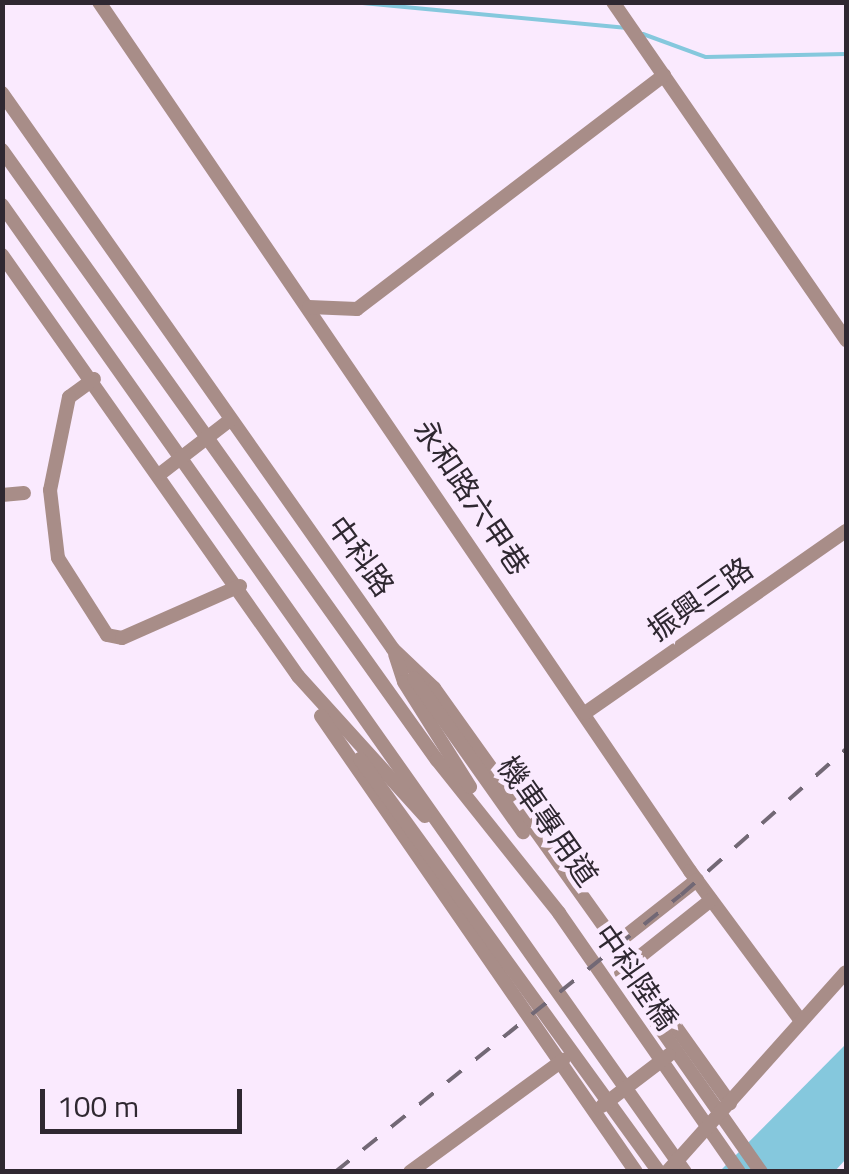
<!DOCTYPE html>
<html>
<head>
<meta charset="utf-8">
<style>
	body { margin:0 }
	#map { position:relative; width:849px; height:1174px; overflow:hidden; background:#faeafe; font-family:"Titillium Web","Noto Sans TC",sans-serif }
	div>[style] { position:absolute }
	.water>* { inset:0; background:#85c8dd }
	.stream>* { height:4px; margin:-2px; padding:0 2px; transform-origin:2px; border-radius:2px; background:#85c8dd }
	.minor>* { height:14px; margin:-7px; padding:0 7px; transform-origin:7px; border-radius:7px; background:#a88d88 }
	.rail>* { height:4px; margin-top:-2px; transform-origin:0; background:repeating-linear-gradient(90deg,#726875 0 18px,transparent 0 36px) }
	span { translate:-50% -50%; white-space:nowrap; text-align:center; line-height:1.15; -webkit-text-stroke:9px #faeafe; paint-order:stroke }
	.street-label { font-size:30px; color:#2f2831 }
	.frame { position:absolute; inset:0; border:5px solid #2f2831; pointer-events:none }
	.scale { position:absolute; left:40px; top:1089px; width:202px; height:45px; box-sizing:border-box; border:5px solid #2f2831; border-top:0; padding-left:12px; font-size:30px; line-height:35px; white-space:nowrap; color:#2f2831; -webkit-text-stroke:8px #faeafe; paint-order:stroke }
</style>
</head>
<body>
<div id="map">
	<div class="water">
		<div style="clip-path:polygon(846px 1044px,846px 1159px,835px 1171px,719px 1172px)"></div>
	</div>
	<div class="stream">
		<div style="left:352px;top:2px;width:274px;rotate:5.4deg"></div>
		<div style="left:643px;top:34px;width:67px;rotate:20.1deg"></div>
		<div style="left:706px;top:57px;width:140px;rotate:-1.2deg"></div>
	</div>
	<div class="minor">
		<div style="left:99px;top:2px;width:1051px;rotate:55.78deg"></div>
		<div style="left:690px;top:871px;width:187px;rotate:53.5deg"></div>
		<div style="left:613px;top:2px;width:411px;rotate:55.4deg"></div>
		<div style="left:2px;top:93px;width:680px;rotate:54.88deg"></div>
		<div style="left:393px;top:649px;width:57px;rotate:43.6deg"></div>
		<div style="left:434px;top:688px;width:510px;rotate:54.5deg"></div>
		<div style="left:2px;top:150px;width:749px;rotate:54.51deg"></div>
		<div style="left:437px;top:760px;width:196px;rotate:51.4deg"></div>
		<div style="left:559px;top:913px;width:315px;rotate:55.2deg"></div>
		<div style="left:2px;top:205px;width:1184px;rotate:54.77deg"></div>
		<div style="left:2px;top:255px;width:515px;rotate:54.89deg"></div>
		<div style="left:298px;top:676px;width:189px;rotate:47.8deg"></div>
		<div style="left:309px;top:307px;width:48px;rotate:2.4deg"></div>
		<div style="left:357px;top:309px;width:386px;rotate:-37.3deg"></div>
		<div style="left:94px;top:379px;width:31px;rotate:144deg"></div>
		<div style="left:69px;top:397px;width:95px;rotate:101.5deg"></div>
		<div style="left:50px;top:490px;width:68px;rotate:83.3deg"></div>
		<div style="left:58px;top:558px;width:91px;rotate:57.5deg"></div>
		<div style="left:107px;top:635px;width:15px;rotate:11deg"></div>
		<div style="left:122px;top:638px;width:129px;rotate:-23.8deg"></div>
		<div style="left:160px;top:474px;width:88px;rotate:-37.6deg"></div>
		<div style="left:2px;top:495px;width:22px;rotate:-5deg"></div>
		<div style="left:395px;top:654px;width:29px;rotate:72deg"></div>
		<div style="left:404px;top:682px;width:124px;rotate:57.8deg"></div>
		<div style="left:414px;top:678px;width:189px;rotate:54.7deg"></div>
		<div style="left:585px;top:713px;width:318px;rotate:-34.9deg"></div>
		<div style="left:321px;top:716px;width:554px;rotate:55.36deg"></div>
		<div style="left:360px;top:759px;width:510px;rotate:54.1deg"></div>
		<div style="left:613px;top:946px;width:107px;rotate:-38.2deg"></div>
		<div style="left:628px;top:966px;width:106px;rotate:-38.5deg"></div>
		<div style="left:621px;top:972px;width:244px;rotate:55deg"></div>
		<div style="left:602px;top:1106px;width:84px;rotate:-37.3deg"></div>
		<div style="left:410px;top:1172px;width:190px;rotate:-36.2deg"></div>
		<div style="left:667px;top:1172px;width:268px;rotate:-48.2deg"></div>
	</div>
	<div class="rail">
		<div style="left:335px;top:1172px;width:443px;rotate:-38.7deg"></div>
		<div style="left:681px;top:895px;width:220px;rotate:-41.5deg"></div>
	</div>
	<div class="street-label">
		<span style="left:472px;top:497px;rotate:56deg">永和路六甲巷</span>
		<span style="left:361px;top:556px;rotate:54deg">中科路</span>
		<span style="left:700px;top:599px;rotate:-35deg">振興三路</span>
		<span style="left:548px;top:821px;rotate:55deg">機車專用道</span>
		<span style="left:636px;top:977px;rotate:55deg">中科陸橋</span>
	</div>
	<div class="frame"></div>
	<div class="scale">100 m</div>
</div>
</body>
</html>
